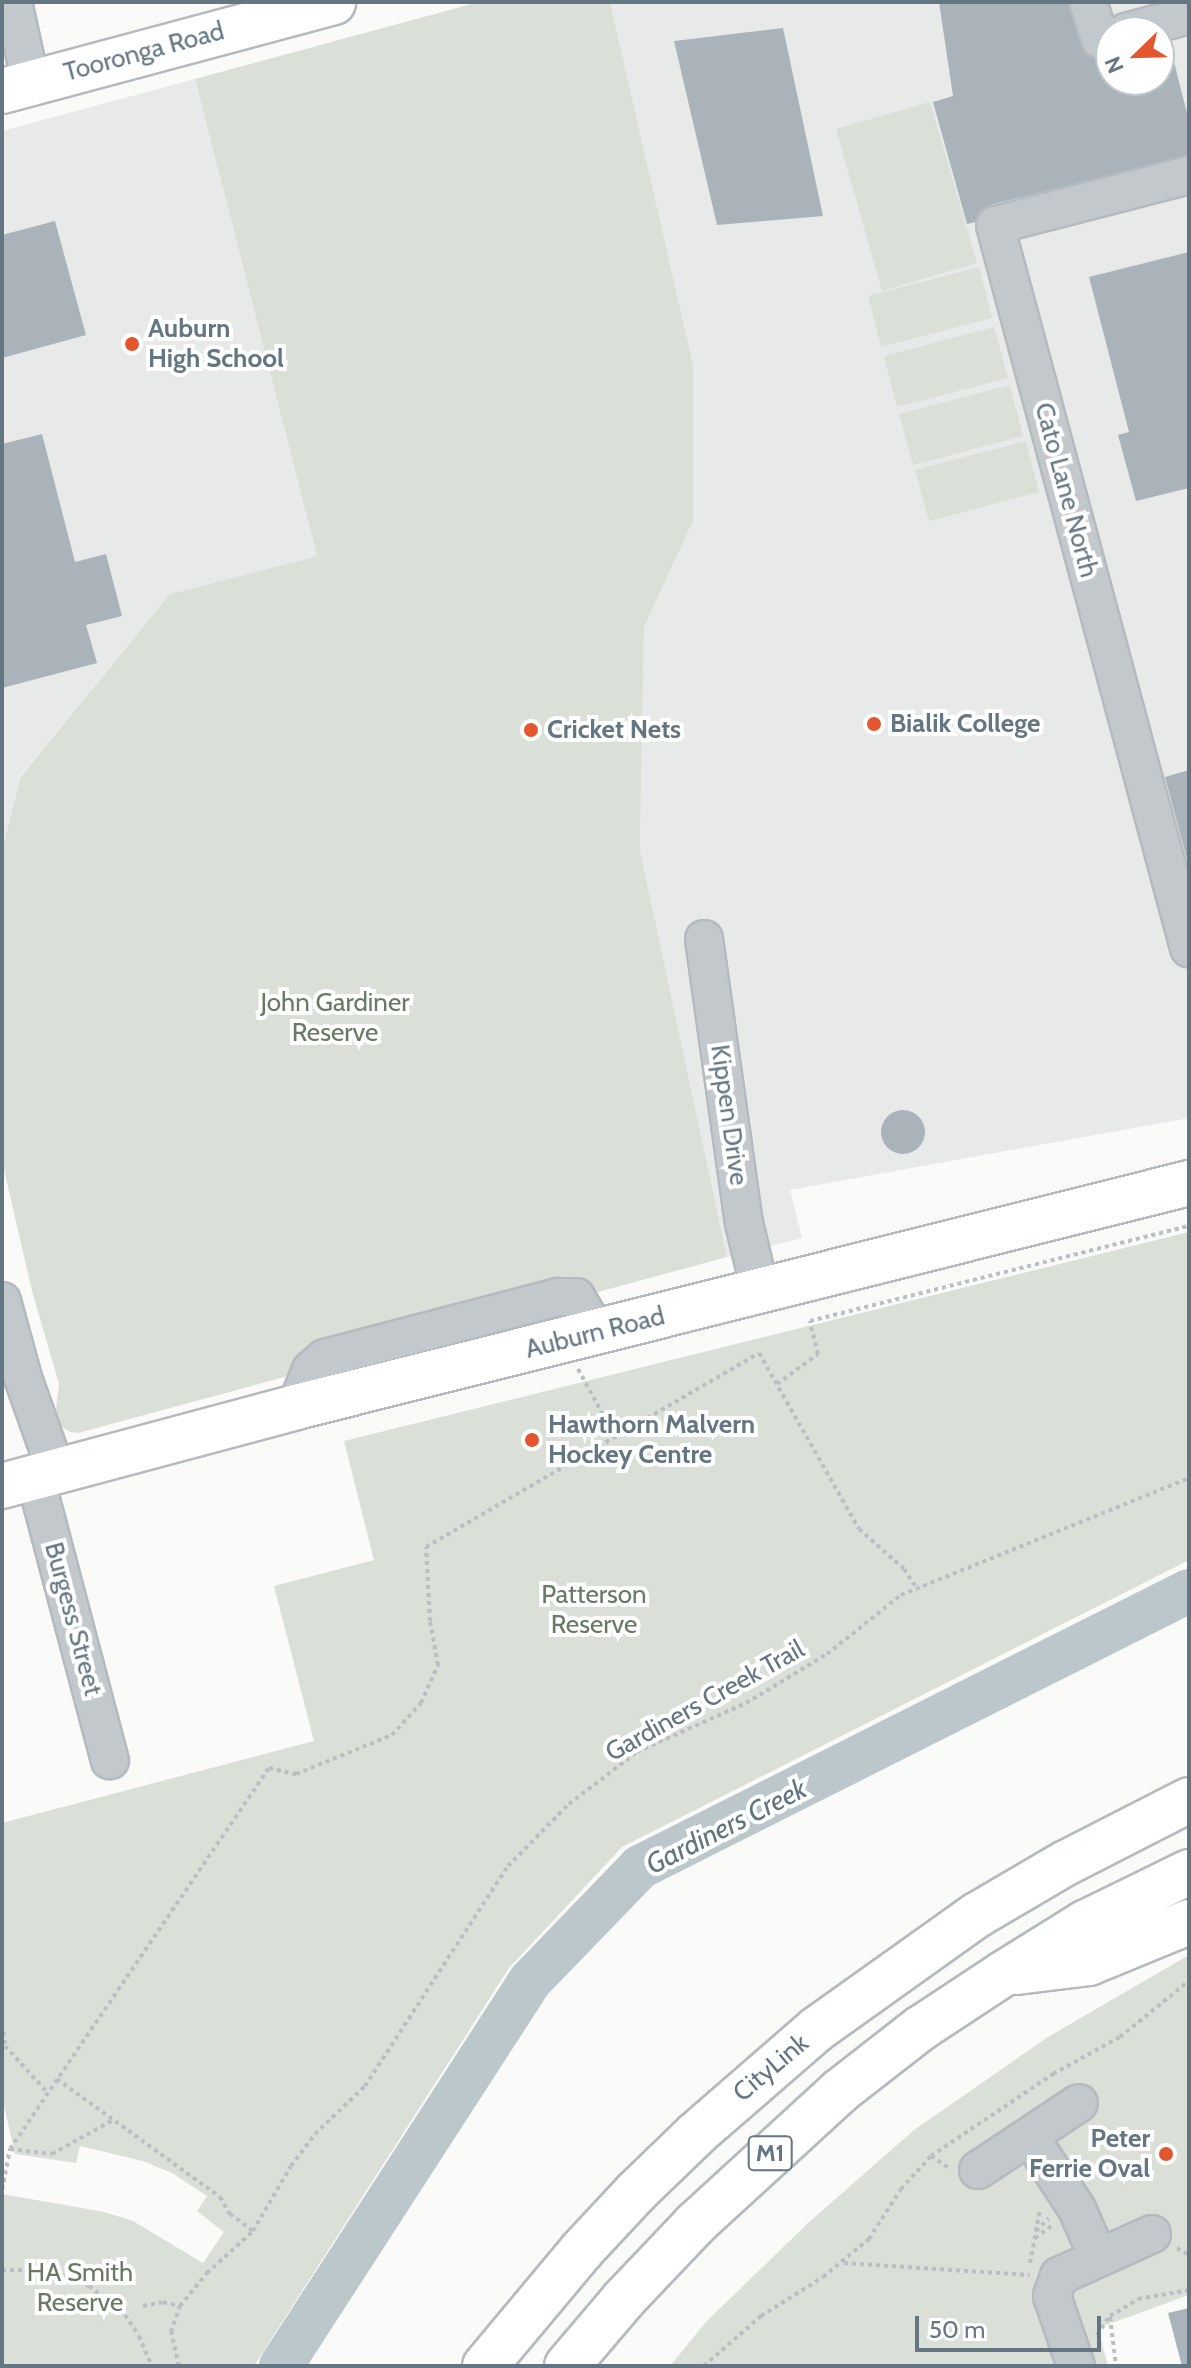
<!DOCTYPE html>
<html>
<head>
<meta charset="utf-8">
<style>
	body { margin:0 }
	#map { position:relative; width:1191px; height:2368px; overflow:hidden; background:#fafaf8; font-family:Cabin,sans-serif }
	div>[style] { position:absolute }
	.built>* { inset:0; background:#e8e9e9 }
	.green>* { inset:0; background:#dadfd7 }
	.river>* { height:44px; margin:-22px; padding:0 22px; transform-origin:22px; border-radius:22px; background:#bbc7cb }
	.building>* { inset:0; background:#aab3b9 }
	.round { border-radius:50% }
	.path>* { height:4px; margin-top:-2px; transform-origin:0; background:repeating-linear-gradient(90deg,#bbbfc2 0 4px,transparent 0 8px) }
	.roads { filter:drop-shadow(2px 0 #b5babe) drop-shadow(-2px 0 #b5babe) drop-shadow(0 2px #b5babe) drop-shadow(0 -2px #b5babe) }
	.minor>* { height:36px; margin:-18px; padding:0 18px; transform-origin:18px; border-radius:18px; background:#c3c8cc }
	.major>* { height:44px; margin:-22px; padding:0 22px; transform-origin:22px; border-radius:22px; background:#fff }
	.highway>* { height:44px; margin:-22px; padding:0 22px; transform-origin:22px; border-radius:22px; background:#fff }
	.dots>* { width:22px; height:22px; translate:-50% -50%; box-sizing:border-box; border:4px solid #fff; border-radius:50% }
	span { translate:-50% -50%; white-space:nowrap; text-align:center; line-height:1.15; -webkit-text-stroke:8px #fff; paint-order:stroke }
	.shield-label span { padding:2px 6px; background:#fff; border:2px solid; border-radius:6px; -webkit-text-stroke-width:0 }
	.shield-label { font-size:24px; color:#657683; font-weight:700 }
	.street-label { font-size:26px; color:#657683 }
	.poi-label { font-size:26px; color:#657683; font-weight:700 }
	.left { translate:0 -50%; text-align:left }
	.right { translate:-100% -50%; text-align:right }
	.park-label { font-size:26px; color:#687a64 }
	.water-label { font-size:28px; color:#60757c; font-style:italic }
	.frame { position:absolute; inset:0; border:4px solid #657683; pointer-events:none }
	.north { position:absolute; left:1095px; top:16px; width:80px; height:80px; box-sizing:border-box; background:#fff; border:2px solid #c1c8cd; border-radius:50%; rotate:247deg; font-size:22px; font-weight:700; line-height:32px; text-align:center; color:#657683 }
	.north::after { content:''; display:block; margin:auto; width:28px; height:36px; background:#e4572e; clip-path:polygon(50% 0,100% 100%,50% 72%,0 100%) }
	.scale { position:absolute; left:915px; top:2316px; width:186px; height:36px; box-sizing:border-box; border:4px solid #657683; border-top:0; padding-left:10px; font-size:24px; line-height:28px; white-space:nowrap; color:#657683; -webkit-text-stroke:6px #fff; paint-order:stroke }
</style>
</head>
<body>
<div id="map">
	<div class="built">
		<div style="clip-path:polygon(evenodd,610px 2px,1189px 2px,1189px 1118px,790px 1190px,802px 1238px,727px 1257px,640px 850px,644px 627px,693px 521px,693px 364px,610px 2px,1111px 32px,1159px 32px,1159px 80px,1111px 80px,1111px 32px)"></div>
		<div style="clip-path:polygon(195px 79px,317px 556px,170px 594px,21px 775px,2px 848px,2px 131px)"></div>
	</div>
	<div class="green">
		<div style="clip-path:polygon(479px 2px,610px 2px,693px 364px,693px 521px,644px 627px,640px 850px,727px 1257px,78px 1433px,70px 1432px,61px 1426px,56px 1410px,59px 1384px,32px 1291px,2px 1161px,2px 849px,21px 776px,170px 594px,317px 556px,195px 79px)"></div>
		<div style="clip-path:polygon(930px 102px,977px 263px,882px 291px,836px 129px)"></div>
		<div style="clip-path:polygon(979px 267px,992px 318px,881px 347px,868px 296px)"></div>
		<div style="clip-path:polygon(994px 327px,1008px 378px,897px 407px,884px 356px)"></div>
		<div style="clip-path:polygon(1010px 385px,1023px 436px,913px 465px,899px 414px)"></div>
		<div style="clip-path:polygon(1026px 441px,1039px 492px,929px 521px,915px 470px)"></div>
		<div style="clip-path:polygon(1189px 1232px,1189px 1560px,622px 1847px,509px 1968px,254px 2366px,2px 2366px,2px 2194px,104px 2212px,133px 2221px,203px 2263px,224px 2232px,197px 2211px,207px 2196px,172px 2173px,143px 2161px,80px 2146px,76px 2163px,15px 2154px,2px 2097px,2px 1823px,314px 1741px,274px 1586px,374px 1560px,344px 1441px)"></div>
		<div style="clip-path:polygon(1189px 1955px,1189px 2295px,1098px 2328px,1108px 2366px,670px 2366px,706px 2322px,807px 2224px,914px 2130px,1048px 2037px)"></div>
	</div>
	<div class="river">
		<div style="left:281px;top:2366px;width:459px;rotate:-57.1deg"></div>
		<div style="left:530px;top:1981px;width:158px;rotate:-46deg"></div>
		<div style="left:640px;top:1867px;width:614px;rotate:-26.69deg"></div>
	</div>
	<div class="building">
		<div style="clip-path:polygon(939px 2px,1068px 2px,1085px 54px,1096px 59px,1111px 58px,1111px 80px,1159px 80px,1159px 45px,1169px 42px,1189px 121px,1189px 155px,990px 205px,980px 211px,975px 222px,967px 224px,933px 102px,953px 96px)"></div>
		<div style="clip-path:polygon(783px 28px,823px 216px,717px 225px,674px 41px)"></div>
		<div style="clip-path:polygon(55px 221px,86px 335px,2px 358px,2px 235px)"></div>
		<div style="clip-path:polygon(1189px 252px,1189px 488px,1136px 501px,1118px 435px,1129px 432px,1089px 277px)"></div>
		<div style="clip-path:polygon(42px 434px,75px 562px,106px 554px,122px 616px,86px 625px,97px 663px,2px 688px,2px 444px)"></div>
		<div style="clip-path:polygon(1189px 770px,1189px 867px,1165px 777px)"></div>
		<div class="round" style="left:881px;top:1110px;width:44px;height:44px"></div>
		<div style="clip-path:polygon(1189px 2308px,1189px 2366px,1182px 2366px,1168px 2313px)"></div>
	</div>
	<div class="path">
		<div style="left:578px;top:1369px;width:77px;rotate:61.4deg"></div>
		<div style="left:777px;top:1384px;width:51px;rotate:-36.2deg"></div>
		<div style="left:818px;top:1354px;width:34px;rotate:-104deg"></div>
		<div style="left:810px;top:1321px;width:391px;rotate:-14.1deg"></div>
		<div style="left:2px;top:2024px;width:22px;rotate:82deg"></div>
		<div style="left:5px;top:2046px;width:62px;rotate:47.6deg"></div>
		<div style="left:57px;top:2079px;width:201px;rotate:35.9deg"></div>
		<div style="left:220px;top:2197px;width:20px;rotate:60deg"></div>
		<div style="left:230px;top:2214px;width:29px;rotate:36deg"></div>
		<div style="left:10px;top:2149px;width:461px;rotate:-55.8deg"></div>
		<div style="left:269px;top:1768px;width:28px;rotate:13deg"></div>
		<div style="left:296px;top:1774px;width:104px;rotate:-22.1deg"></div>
		<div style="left:392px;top:1735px;width:43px;rotate:-47.8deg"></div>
		<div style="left:421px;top:1703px;width:42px;rotate:-65.9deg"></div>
		<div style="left:438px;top:1665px;width:45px;rotate:-100.3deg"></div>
		<div style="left:430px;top:1621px;width:74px;rotate:-93.1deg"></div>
		<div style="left:426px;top:1547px;width:385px;rotate:-30.2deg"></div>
		<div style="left:759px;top:1353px;width:202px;rotate:60.4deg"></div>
		<div style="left:859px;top:1529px;width:60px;rotate:41.6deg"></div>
		<div style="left:904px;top:1569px;width:23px;rotate:56deg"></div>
		<div style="left:931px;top:2156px;width:22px;rotate:34deg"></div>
		<div style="left:2px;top:2190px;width:42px;rotate:-79deg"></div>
		<div style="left:10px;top:2149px;width:42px;rotate:6.8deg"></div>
		<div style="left:52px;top:2154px;width:70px;rotate:-29.1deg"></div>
		<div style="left:1036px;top:2231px;width:18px;rotate:-45deg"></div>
		<div style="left:1035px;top:2238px;width:22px;rotate:-36deg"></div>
		<div style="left:1177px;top:2248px;width:14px;rotate:30deg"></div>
		<div style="left:844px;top:2263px;width:186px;rotate:3.7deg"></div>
		<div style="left:1030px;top:2263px;width:55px;rotate:-79.5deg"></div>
		<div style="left:2px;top:2270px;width:36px"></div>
		<div style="left:38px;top:2270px;width:26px;rotate:11deg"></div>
		<div style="left:64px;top:2275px;width:27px;rotate:24deg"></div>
		<div style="left:89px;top:2286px;width:46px;rotate:38.9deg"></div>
		<div style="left:125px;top:2315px;width:25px;rotate:56deg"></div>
		<div style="left:139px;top:2336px;width:33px;rotate:67deg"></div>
		<div style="left:143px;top:2306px;width:20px;rotate:-11deg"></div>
		<div style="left:163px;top:2302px;width:17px;rotate:13deg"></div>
		<div style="left:1110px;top:2317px;width:49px;rotate:83deg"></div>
		<div style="left:1097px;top:2335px;width:23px;rotate:-56deg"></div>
		<div style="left:1110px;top:2316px;width:33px;rotate:-31deg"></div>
		<div style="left:1138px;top:2299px;width:52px;rotate:-10deg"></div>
		<div style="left:179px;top:2366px;width:35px;rotate:-103deg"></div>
		<div style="left:171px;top:2332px;width:28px;rotate:-71deg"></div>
		<div style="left:180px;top:2306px;width:43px;rotate:-50.7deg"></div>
		<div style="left:207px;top:2273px;width:62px;rotate:-42.4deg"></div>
		<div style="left:253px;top:2231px;width:75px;rotate:-59.7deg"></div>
		<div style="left:291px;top:2166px;width:40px;rotate:-53deg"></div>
		<div style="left:315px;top:2134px;width:69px;rotate:-43.8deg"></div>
		<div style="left:365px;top:2086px;width:262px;rotate:-57deg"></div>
		<div style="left:508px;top:1866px;width:87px;rotate:-45.5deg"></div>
		<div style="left:569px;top:1804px;width:86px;rotate:-37.4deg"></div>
		<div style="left:637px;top:1752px;width:120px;rotate:-24.2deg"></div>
		<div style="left:746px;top:1703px;width:95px;rotate:-31.2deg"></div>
		<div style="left:827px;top:1654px;width:95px;rotate:-38.6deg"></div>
		<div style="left:901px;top:1595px;width:311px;rotate:-22.1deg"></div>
		<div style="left:704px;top:2366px;width:76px;rotate:-41.3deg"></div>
		<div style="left:761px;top:2316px;width:73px;rotate:-32.2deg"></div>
		<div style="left:823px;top:2277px;width:60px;rotate:-39.6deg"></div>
		<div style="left:869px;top:2239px;width:59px;rotate:-57.4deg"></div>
		<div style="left:901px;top:2189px;width:45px;rotate:-47.7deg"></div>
		<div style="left:931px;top:2156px;width:147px;rotate:-33.9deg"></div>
		<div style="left:1053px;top:2074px;width:77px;rotate:-28.9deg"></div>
		<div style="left:1120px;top:2037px;width:89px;rotate:-39.1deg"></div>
	</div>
	<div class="roads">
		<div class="minor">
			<div style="left:13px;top:2px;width:83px;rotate:77.5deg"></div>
			<div style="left:1088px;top:2px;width:39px;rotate:72deg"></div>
			<div style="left:1100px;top:39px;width:11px;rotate:-15deg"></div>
			<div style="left:1126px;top:32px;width:65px;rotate:-15.1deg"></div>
			<div style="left:1189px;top:175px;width:200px;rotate:165.5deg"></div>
			<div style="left:995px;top:225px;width:749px;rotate:74.98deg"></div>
			<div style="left:704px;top:939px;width:287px;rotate:82deg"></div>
			<div style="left:744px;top:1223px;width:69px;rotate:76.6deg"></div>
			<div style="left:2px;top:1301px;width:80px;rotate:74.7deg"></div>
			<div style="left:23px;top:1378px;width:99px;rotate:70.5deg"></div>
			<div style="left:296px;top:1407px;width:40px;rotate:-68deg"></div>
			<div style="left:311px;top:1370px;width:18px;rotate:-41deg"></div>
			<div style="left:325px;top:1358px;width:241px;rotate:-14.7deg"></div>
			<div style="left:558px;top:1297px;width:18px"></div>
			<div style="left:576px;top:1297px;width:42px;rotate:59.7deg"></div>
			<div style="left:35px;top:1477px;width:293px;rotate:75.2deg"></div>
			<div style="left:1030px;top:2137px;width:86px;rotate:56.9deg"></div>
			<div style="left:1077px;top:2209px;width:52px;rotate:66.4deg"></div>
			<div style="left:978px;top:2170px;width:121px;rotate:-33.6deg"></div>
			<div style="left:1076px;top:2366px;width:74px;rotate:-108.9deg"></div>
			<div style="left:1052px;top:2296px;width:21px;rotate:-71deg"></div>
			<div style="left:1059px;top:2276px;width:102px;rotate:-24.3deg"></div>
		</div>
		<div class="major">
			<div style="left:2px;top:91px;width:343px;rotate:-15deg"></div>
			<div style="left:2px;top:1486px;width:304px;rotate:-15deg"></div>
			<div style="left:296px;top:1407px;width:921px;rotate:-14.08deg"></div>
		</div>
		<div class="highway">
			<div style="left:1017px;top:1972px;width:73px;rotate:-7.1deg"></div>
			<div style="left:1089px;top:1963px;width:108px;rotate:-22.3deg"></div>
			<div style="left:485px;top:2366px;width:150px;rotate:-50.1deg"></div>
			<div style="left:581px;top:2251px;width:81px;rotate:-47deg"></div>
			<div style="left:636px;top:2192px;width:83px;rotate:-44deg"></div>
			<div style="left:696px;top:2134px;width:160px;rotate:-41deg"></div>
			<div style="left:817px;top:2029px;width:196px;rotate:-35.5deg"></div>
			<div style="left:977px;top:1915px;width:101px;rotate:-30.4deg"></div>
			<div style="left:1064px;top:1864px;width:140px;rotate:-27.1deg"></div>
			<div style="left:567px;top:2366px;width:87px;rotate:-49.7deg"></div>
			<div style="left:623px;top:2300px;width:105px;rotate:-46.5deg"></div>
			<div style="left:695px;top:2224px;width:197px;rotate:-42.5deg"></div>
			<div style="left:840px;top:2091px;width:103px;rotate:-37.9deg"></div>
			<div style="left:921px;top:2028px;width:98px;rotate:-33.4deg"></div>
			<div style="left:1003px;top:1974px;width:97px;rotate:-31.9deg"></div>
			<div style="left:1085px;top:1923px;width:116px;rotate:-26.1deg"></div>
		</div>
	</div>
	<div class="dots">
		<div style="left:132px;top:344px;background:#e4572e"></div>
		<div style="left:874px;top:724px;background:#e4572e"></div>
		<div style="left:531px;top:730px;background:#e4572e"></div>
		<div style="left:532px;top:1440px;background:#e4572e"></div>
		<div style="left:1166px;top:2154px;background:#e4572e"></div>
	</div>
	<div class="shield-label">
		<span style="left:770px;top:2153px">M1</span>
	</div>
	<div class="street-label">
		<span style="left:144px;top:52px;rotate:-15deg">Tooronga Road</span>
		<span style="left:1066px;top:490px;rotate:75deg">Cato Lane North</span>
		<span style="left:729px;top:1115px;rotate:82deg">Kippen Drive</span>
		<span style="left:595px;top:1333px;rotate:-14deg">Auburn Road</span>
		<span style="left:73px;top:1619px;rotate:75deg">Burgess Street</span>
		<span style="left:705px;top:1701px;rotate:-29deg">Gardiners Creek Trail</span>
		<span style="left:771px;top:2068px;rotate:-40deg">CityLink</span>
	</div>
	<div class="poi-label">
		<span class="left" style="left:148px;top:344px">Auburn<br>High School</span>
		<span class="left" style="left:890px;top:724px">Bialik College</span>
		<span class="left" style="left:547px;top:730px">Cricket Nets</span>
		<span class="left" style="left:548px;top:1440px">Hawthorn Malvern<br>Hockey Centre</span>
		<span class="right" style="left:1150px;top:2154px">Peter<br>Ferrie Oval</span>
	</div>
	<div class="park-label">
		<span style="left:335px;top:1018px">John Gardiner<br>Reserve</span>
		<span style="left:594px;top:1610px">Patterson<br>Reserve</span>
		<span style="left:80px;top:2288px">HA Smith<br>Reserve</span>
	</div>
	<div class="water-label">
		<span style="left:726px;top:1826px;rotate:-27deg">Gardiners Creek</span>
	</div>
	<div class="frame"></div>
	<div class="north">N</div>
	<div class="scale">50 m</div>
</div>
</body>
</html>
